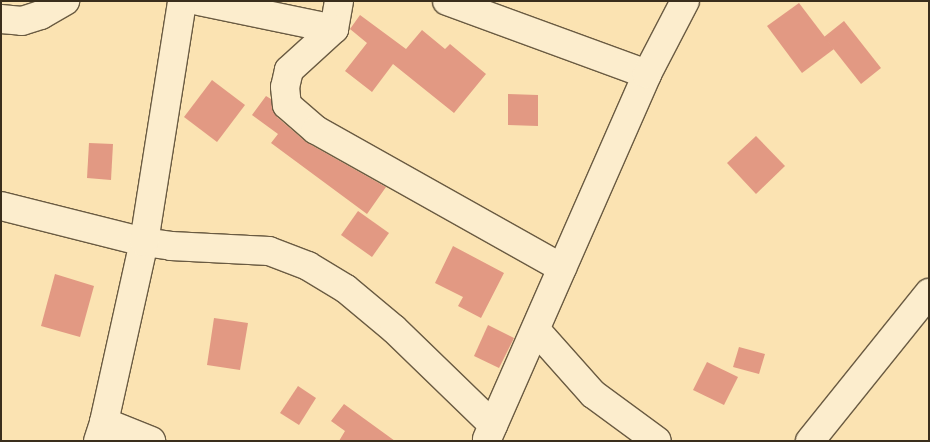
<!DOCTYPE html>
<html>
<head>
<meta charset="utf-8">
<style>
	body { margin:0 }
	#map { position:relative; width:930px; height:442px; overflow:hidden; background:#fbe3b2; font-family:"IM FELL Great Primer",serif }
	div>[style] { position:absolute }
	.building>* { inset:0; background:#e29983 }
	.roads { filter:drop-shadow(1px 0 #6a5b42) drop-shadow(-1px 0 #6a5b42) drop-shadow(0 1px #6a5b42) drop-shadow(0 -1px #6a5b42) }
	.street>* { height:28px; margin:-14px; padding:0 14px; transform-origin:14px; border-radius:14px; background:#fcedcd }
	span { translate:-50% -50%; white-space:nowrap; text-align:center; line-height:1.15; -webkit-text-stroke:4px #fcedcd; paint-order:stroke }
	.frame { position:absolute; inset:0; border:2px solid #3a2e1c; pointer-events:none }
</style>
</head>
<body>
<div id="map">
	<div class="building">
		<div style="clip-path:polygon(799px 3px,834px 49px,802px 73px,767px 26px)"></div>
		<div style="clip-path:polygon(360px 15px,406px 49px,422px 30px,445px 49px,450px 44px,486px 74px,454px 113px,393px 64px,372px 92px,345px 71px,367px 43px,350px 29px)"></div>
		<div style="clip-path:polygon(844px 21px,881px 68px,861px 84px,824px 37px)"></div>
		<div style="clip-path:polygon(212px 80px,245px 105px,217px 142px,184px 117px)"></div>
		<div style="clip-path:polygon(508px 94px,538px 95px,538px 126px,508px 125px)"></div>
		<div style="clip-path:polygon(266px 96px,271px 99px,277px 117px,306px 142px,386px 187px,367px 214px,271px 143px,278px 134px,252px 115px)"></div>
		<div style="clip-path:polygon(756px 136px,785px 166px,756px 194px,727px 163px)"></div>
		<div style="clip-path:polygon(89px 143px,113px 144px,111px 180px,87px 178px)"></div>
		<div style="clip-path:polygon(358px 211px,389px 233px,372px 257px,341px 235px)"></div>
		<div style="clip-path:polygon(453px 246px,504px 273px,481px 318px,458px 306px,463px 297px,435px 283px)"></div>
		<div style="clip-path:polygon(55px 274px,94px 286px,80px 337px,41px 326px)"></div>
		<div style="clip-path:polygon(214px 318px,248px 323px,240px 370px,207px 365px)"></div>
		<div style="clip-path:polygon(488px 325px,514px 338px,499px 368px,474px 356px)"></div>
		<div style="clip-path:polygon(739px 347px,765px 354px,759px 374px,733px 367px)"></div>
		<div style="clip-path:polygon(707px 362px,738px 377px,724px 405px,693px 390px)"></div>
		<div style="clip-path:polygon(298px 386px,316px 398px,299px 425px,280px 413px)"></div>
		<div style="clip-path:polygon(344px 404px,395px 441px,339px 441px,345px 431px,331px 421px)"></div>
	</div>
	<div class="roads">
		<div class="street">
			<div style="left:199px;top:1px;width:138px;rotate:11.7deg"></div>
			<div style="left:339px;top:1px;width:28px;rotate:100deg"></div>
			<div style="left:334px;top:29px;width:61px;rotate:137.7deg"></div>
			<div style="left:289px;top:70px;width:17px;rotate:103deg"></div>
			<div style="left:285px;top:87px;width:18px;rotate:84deg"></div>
			<div style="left:287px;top:105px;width:38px;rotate:41deg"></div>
			<div style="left:316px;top:130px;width:282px;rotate:29.3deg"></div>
			<div style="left:447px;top:1px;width:213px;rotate:20.1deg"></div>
			<div style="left:1px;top:19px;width:21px;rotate:5deg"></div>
			<div style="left:22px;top:21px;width:20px;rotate:-18deg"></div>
			<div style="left:41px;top:15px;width:28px;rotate:-30deg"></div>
			<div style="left:1px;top:206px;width:147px;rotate:14.1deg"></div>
			<div style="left:144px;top:242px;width:27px;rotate:8deg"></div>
			<div style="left:171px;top:246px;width:98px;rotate:2.9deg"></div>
			<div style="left:269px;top:251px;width:42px;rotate:21deg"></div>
			<div style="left:308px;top:266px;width:44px;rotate:31.2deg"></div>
			<div style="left:346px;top:289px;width:62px;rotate:39.8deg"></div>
			<div style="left:394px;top:329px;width:138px;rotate:44.1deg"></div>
			<div style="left:536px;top:330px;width:86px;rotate:48.3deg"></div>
			<div style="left:593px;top:394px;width:79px;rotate:36.3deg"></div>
			<div style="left:104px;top:422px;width:184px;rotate:-77.5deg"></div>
			<div style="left:144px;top:242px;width:244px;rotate:-81deg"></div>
			<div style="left:487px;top:439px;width:399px;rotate:-66.3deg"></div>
			<div style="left:647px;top:74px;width:82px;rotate:-62.5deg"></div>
			<div style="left:98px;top:441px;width:20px;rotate:-72deg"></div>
			<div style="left:104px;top:422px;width:51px;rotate:22deg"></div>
			<div style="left:810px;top:441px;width:190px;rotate:-51.2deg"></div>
		</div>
	</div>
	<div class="frame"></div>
</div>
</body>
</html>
